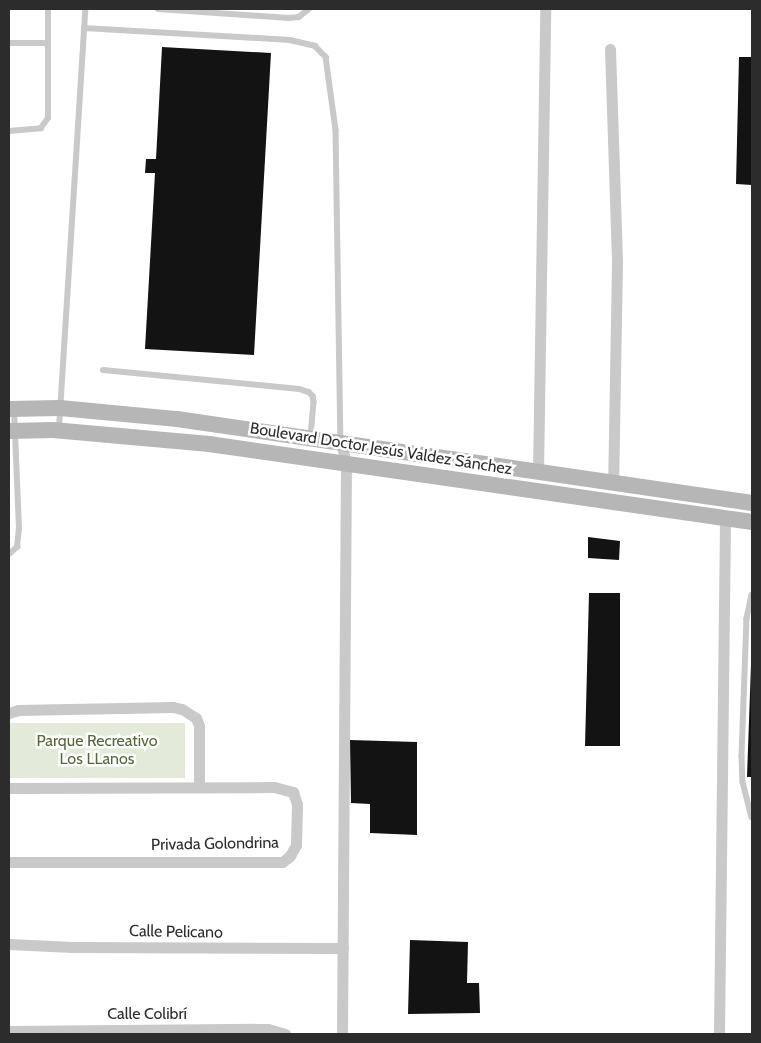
<!DOCTYPE html>
<html>
<head>
<meta charset="utf-8">
<style>
	body { margin:0 }
	#map { position:relative; width:761px; height:1043px; overflow:hidden; background:#fff; font-family:Cabin,sans-serif }
	div>[style] { position:absolute }
	.green>* { inset:0; background:#e4ead9 }
	.building>* { inset:0; background:#131313 }
	.lane>* { height:5.5px; margin:-2.75px; padding:0 2.75px; transform-origin:2.75px; border-radius:2.75px; background:#c9c9c9 }
	.street>* { height:11px; margin:-5.5px; padding:0 5.5px; transform-origin:5.5px; border-radius:5.5px; background:#c9c9c9 }
	.secondary>* { height:16px; margin:-8px; padding:0 8px; transform-origin:8px; border-radius:8px; background:#b6b6b6 }
	span { translate:-50% -50%; white-space:nowrap; text-align:center; line-height:1.15; -webkit-text-stroke:5px #fff; paint-order:stroke }
	.street-label { font-size:16px; color:#2c2c2c }
	.park-label { font-size:16px; color:#546839 }
	.frame { position:absolute; inset:0; border:10px solid #2c2c2c; pointer-events:none }
</style>
</head>
<body>
<div id="map">
	<div class="green">
		<div style="clip-path:polygon(9px 723px,185px 723px,185px 778px,9px 778px)"></div>
	</div>
	<div class="building">
		<div style="clip-path:polygon(162px 47px,271px 53px,254px 355px,145px 349px,155px 173px,145px 173px,146px 159px,156px 159px)"></div>
		<div style="clip-path:polygon(739px 57px,752px 57px,752px 185px,736px 184px)"></div>
		<div style="clip-path:polygon(588px 537px,620px 541px,619px 560px,588px 558px)"></div>
		<div style="clip-path:polygon(589px 593px,620px 593px,620px 746px,585px 746px)"></div>
		<div style="clip-path:polygon(751px 665px,752px 665px,752px 777px,747px 777px)"></div>
		<div style="clip-path:polygon(350px 740px,417px 742px,417px 835px,370px 833px,370px 804px,351px 803px)"></div>
		<div style="clip-path:polygon(410px 940px,468px 942px,467px 983px,479px 983px,480px 1013px,408px 1014px)"></div>
	</div>
	<div class="lane">
		<div style="left:158px;top:9px;width:131px;rotate:3.9deg"></div>
		<div style="left:289px;top:18px;width:10px;rotate:-6deg"></div>
		<div style="left:299px;top:17px;width:13px;rotate:-39deg"></div>
		<div style="left:84px;top:28px;width:206px;rotate:3.3deg"></div>
		<div style="left:290px;top:40px;width:26px;rotate:13deg"></div>
		<div style="left:315px;top:46px;width:16px;rotate:45deg"></div>
		<div style="left:326px;top:57px;width:74px;rotate:82.2deg"></div>
		<div style="left:336px;top:130px;width:312px;rotate:89.1deg"></div>
		<div style="left:9px;top:43px;width:39px"></div>
		<div style="left:9px;top:131px;width:32px;rotate:-5deg"></div>
		<div style="left:41px;top:128px;width:12px;rotate:-55deg"></div>
		<div style="left:48px;top:118px;width:109px;rotate:-90deg"></div>
		<div style="left:103px;top:370px;width:197px;rotate:5.5deg"></div>
		<div style="left:299px;top:389px;width:10px;rotate:17deg"></div>
		<div style="left:309px;top:392px;width:6px;rotate:45deg"></div>
		<div style="left:313px;top:396px;width:6px;rotate:81deg"></div>
		<div style="left:314px;top:402px;width:36px;rotate:95deg"></div>
		<div style="left:59px;top:428px;width:420px;rotate:-86.4deg"></div>
		<div style="left:9px;top:554px;width:11px;rotate:-41deg"></div>
		<div style="left:17px;top:547px;width:18px;rotate:-84deg"></div>
		<div style="left:19px;top:529px;width:118px;rotate:-92.4deg"></div>
		<div style="left:752px;top:595px;width:25px;rotate:102deg"></div>
		<div style="left:747px;top:619px;width:137px;rotate:92.1deg"></div>
		<div style="left:742px;top:756px;width:26px;rotate:88deg"></div>
		<div style="left:743px;top:782px;width:36px;rotate:76deg"></div>
	</div>
	<div class="street">
		<div style="left:610px;top:49px;width:213px;rotate:88.1deg"></div>
		<div style="left:617px;top:262px;width:222px;rotate:91deg"></div>
		<div style="left:341px;top:442px;width:22px;rotate:77deg"></div>
		<div style="left:346px;top:463px;width:571px;rotate:90.4deg"></div>
		<div style="left:538px;top:473px;width:464px;rotate:-89.1deg"></div>
		<div style="left:9px;top:713px;width:9px;rotate:-18deg"></div>
		<div style="left:18px;top:710px;width:155px;rotate:-1.1deg"></div>
		<div style="left:173px;top:707px;width:9px;rotate:13deg"></div>
		<div style="left:182px;top:709px;width:17px;rotate:33deg"></div>
		<div style="left:196px;top:718px;width:9px;rotate:69deg"></div>
		<div style="left:199px;top:726px;width:60px;rotate:90deg"></div>
		<div style="left:9px;top:788px;width:265px;rotate:-0.2deg"></div>
		<div style="left:274px;top:787px;width:20px;rotate:15deg"></div>
		<div style="left:293px;top:792px;width:13px;rotate:72deg"></div>
		<div style="left:297px;top:804px;width:41px;rotate:91.4deg"></div>
		<div style="left:296px;top:845px;width:13px;rotate:119deg"></div>
		<div style="left:290px;top:856px;width:10px;rotate:143deg"></div>
		<div style="left:282px;top:862px;width:273px;rotate:180deg"></div>
		<div style="left:9px;top:944px;width:63px;rotate:2.7deg"></div>
		<div style="left:72px;top:947px;width:271px;rotate:0.2deg"></div>
		<div style="left:9px;top:1031px;width:247px;rotate:-0.5deg"></div>
		<div style="left:256px;top:1029px;width:12px"></div>
		<div style="left:268px;top:1029px;width:18px;rotate:16deg"></div>
		<div style="left:719px;top:1034px;width:516px;rotate:-89.33deg"></div>
	</div>
	<div class="secondary">
		<div style="left:9px;top:409px;width:51px;rotate:-1.1deg"></div>
		<div style="left:60px;top:408px;width:118px;rotate:5.4deg"></div>
		<div style="left:177px;top:419px;width:581px;rotate:8.31deg"></div>
		<div style="left:9px;top:431px;width:44px;rotate:-1.3deg"></div>
		<div style="left:53px;top:430px;width:157px;rotate:5.1deg"></div>
		<div style="left:209px;top:444px;width:549px;rotate:8.17deg"></div>
	</div>
	<div class="street-label">
		<span style="left:381px;top:449px;rotate:9deg">Boulevard Doctor Jesús Valdez Sánchez</span>
		<span style="left:215px;top:844px;rotate:-1deg">Privada Golondrina</span>
		<span style="left:176px;top:932px;rotate:1deg">Calle Pelicano</span>
		<span style="left:147px;top:1014px">Calle Colibrí</span>
	</div>
	<div class="park-label">
		<span style="left:97px;top:750px">Parque Recreativo<br>Los LLanos</span>
	</div>
	<div class="frame"></div>
</div>
</body>
</html>
